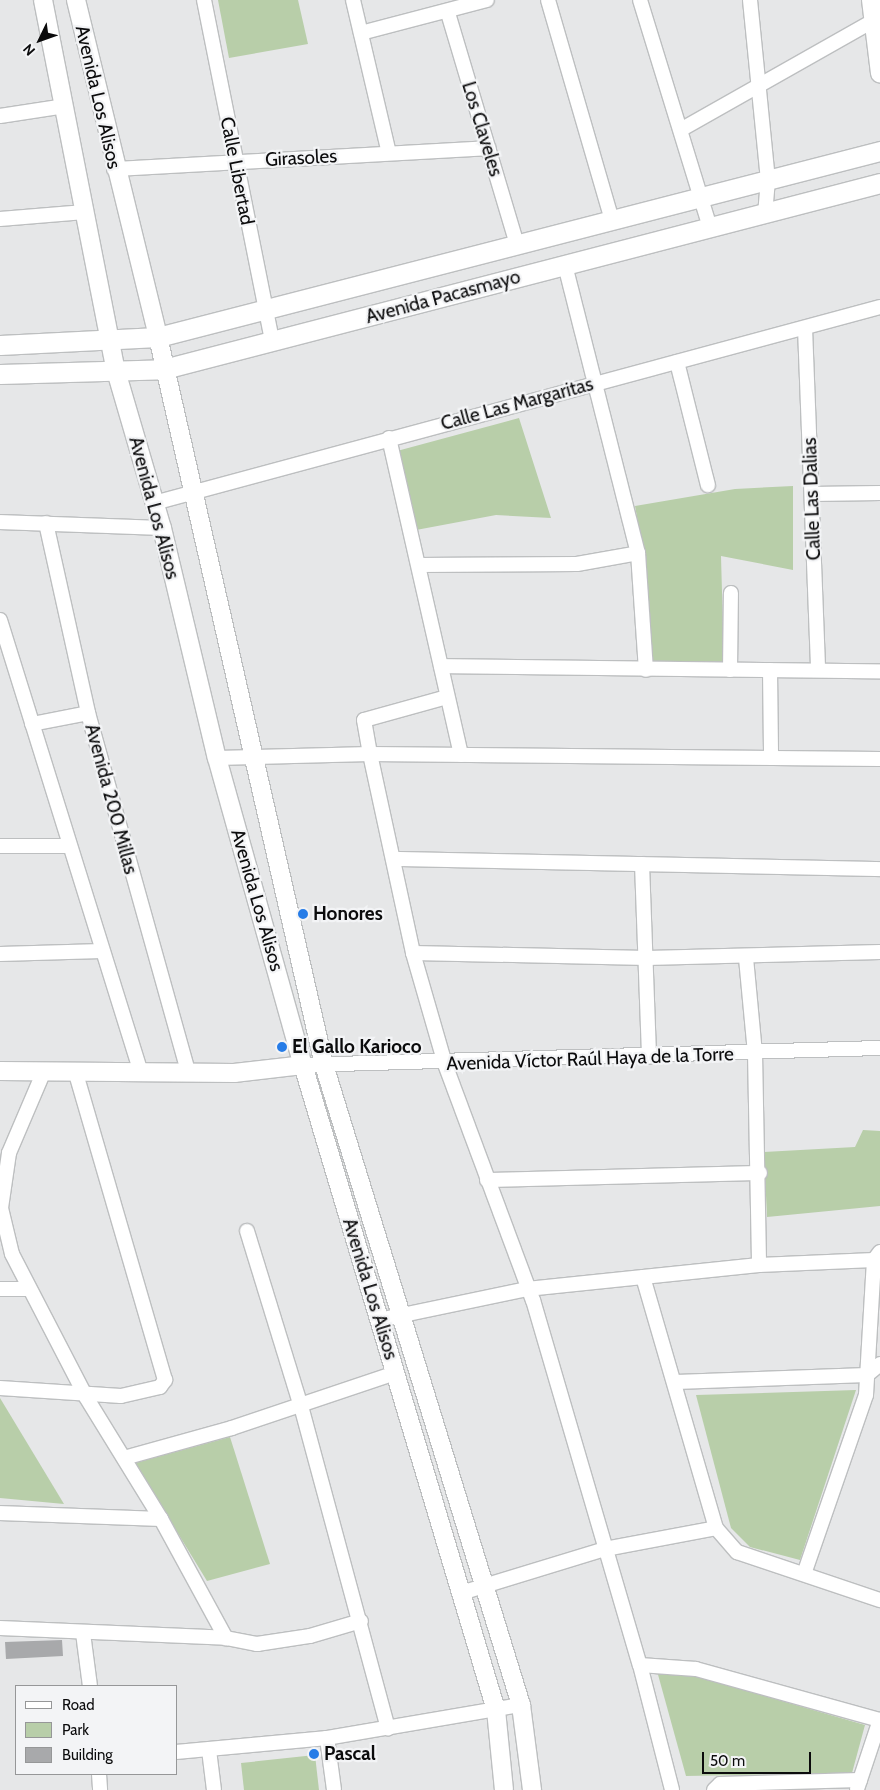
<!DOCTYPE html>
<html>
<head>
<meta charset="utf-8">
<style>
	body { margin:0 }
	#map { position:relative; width:880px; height:1790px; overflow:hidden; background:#e6e7e8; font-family:Cabin,sans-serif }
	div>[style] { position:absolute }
	.green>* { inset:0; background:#b8cea9 }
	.building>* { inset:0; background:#a8a9ab }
	.roads { filter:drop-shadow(1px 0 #bdbfc0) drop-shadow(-1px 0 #bdbfc0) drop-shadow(0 1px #bdbfc0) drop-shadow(0 -1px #bdbfc0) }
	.minor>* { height:14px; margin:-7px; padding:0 7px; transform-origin:7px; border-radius:7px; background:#fff }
	.tertiary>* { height:18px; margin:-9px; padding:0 9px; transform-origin:9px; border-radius:9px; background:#fff }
	.secondary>* { height:19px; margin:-9.5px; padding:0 9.5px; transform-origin:9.5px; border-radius:9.5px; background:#fff }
	.dots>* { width:14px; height:14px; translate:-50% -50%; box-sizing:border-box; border:2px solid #f3f4f6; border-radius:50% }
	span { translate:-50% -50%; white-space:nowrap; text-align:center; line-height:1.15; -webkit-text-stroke:4.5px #f3f4f6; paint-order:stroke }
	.street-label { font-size:19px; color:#0b0b0c }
	.poi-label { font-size:19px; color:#0b0b0c; font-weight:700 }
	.left { translate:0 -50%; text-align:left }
	.legend { position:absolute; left:15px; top:1685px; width:162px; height:90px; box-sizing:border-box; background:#f3f4f6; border:1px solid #969798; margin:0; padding:6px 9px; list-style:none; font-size:15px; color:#0b0b0c }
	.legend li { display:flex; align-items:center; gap:10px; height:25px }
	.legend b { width:25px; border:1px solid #969798 }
	.north { position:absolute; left:15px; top:15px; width:50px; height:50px; -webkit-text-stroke:4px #f3f4f6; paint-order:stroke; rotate:228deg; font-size:14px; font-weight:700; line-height:20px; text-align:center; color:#0b0b0c }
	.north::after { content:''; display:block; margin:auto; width:18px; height:22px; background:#0b0b0c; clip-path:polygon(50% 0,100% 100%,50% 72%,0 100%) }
	.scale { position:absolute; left:702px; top:1752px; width:109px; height:22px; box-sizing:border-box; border:2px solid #0b0b0c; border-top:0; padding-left:6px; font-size:15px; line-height:18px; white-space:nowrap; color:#0b0b0c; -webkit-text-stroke:4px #f3f4f6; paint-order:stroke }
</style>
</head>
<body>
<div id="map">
	<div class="green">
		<div style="clip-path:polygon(218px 0,298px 0,308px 44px,229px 58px)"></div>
		<div style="clip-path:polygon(519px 418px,551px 518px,496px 515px,416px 530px,397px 451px)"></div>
		<div style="clip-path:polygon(793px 486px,793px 570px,721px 556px,724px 665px,653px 666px,644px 556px,635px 506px,735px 489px)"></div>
		<div style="clip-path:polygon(863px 1130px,880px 1131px,880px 1206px,767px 1217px,764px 1152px,855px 1147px)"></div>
		<div style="clip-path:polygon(856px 1390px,800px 1560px,750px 1547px,731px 1528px,696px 1395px)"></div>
		<div style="clip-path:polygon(0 1398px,64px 1504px,0 1498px)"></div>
		<div style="clip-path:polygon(230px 1437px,270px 1564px,207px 1581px,135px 1463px)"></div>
		<div style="clip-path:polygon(657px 1671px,692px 1675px,865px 1725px,852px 1773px,686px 1776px)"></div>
		<div style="clip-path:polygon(315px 1755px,319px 1790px,244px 1790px,241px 1763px)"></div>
	</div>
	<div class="building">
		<div style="clip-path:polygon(62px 1640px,63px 1656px,6px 1659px,5px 1642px)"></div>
	</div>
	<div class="roads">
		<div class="minor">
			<div style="left:204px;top:0;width:348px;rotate:78.7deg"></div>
			<div style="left:353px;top:0;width:157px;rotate:76.8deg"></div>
			<div style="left:548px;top:0;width:229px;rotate:73.8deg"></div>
			<div style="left:640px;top:0;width:238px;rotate:72.9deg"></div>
			<div style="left:750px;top:0;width:181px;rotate:84.3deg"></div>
			<div style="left:768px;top:180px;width:33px;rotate:95deg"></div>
			<div style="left:448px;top:13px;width:241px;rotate:73.4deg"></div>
			<div style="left:361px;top:33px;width:130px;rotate:-14.7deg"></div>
			<div style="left:0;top:116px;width:66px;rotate:-8.7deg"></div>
			<div style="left:682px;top:129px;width:227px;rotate:-29.5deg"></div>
			<div style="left:114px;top:169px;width:375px;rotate:-3.2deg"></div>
			<div style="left:0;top:219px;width:85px;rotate:-4.7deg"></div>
			<div style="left:565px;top:265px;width:297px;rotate:75.8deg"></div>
			<div style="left:638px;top:553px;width:117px;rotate:86.1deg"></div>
			<div style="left:805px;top:328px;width:342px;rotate:87.8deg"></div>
			<div style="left:677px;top:362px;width:127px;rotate:75.9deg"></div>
			<div style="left:389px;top:438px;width:325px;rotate:77.2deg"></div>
			<div style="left:812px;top:494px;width:68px;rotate:-0.8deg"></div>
			<div style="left:154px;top:503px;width:752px;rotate:-15.11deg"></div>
			<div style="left:0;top:522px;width:162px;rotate:2.1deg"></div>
			<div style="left:46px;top:523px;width:195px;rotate:77.5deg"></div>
			<div style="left:88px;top:713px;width:373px;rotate:74.4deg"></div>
			<div style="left:419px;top:565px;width:158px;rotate:-0.4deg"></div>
			<div style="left:577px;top:564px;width:62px;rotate:-10.2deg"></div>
			<div style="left:0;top:620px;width:474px;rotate:72.7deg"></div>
			<div style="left:441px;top:666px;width:439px;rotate:0.7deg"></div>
			<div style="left:730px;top:670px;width:77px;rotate:-89.3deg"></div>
			<div style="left:770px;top:670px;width:87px;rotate:89.3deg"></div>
			<div style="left:447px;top:697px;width:86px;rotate:164.5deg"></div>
			<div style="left:364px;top:720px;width:35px;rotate:80deg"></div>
			<div style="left:370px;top:754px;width:204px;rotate:77.8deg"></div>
			<div style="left:413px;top:953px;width:116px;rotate:73.9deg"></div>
			<div style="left:445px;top:1064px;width:252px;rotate:69.6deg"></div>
			<div style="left:533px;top:1300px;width:380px;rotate:73.7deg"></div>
			<div style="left:640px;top:1665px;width:129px;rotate:75.6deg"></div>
			<div style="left:32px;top:724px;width:57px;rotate:-11.1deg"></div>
			<div style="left:217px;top:758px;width:153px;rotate:-1.5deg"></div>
			<div style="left:370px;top:754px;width:510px;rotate:0.56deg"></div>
			<div style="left:0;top:846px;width:68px"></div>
			<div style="left:395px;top:859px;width:485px;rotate:1.2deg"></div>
			<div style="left:642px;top:864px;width:193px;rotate:87.9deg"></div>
			<div style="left:413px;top:953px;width:234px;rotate:1.2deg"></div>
			<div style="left:647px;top:958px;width:233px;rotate:-1.5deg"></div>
			<div style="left:0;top:954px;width:102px;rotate:-1.7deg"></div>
			<div style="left:746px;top:958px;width:95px;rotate:84.6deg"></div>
			<div style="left:755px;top:1053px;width:212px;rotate:88.9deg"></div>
			<div style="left:303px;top:1065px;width:577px;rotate:-1.69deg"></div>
			<div style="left:44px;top:1071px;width:89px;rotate:113.1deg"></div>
			<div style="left:9px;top:1153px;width:56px;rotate:98.3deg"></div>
			<div style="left:1px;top:1208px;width:47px;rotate:76.6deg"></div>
			<div style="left:12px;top:1254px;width:161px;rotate:62.6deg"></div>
			<div style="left:86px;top:1397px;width:143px;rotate:58.4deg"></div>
			<div style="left:161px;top:1519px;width:136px;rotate:61.4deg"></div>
			<div style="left:487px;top:1180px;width:273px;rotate:-1.5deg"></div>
			<div style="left:247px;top:1231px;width:183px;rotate:72.9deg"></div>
			<div style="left:301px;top:1406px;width:334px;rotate:74.9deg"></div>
			<div style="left:643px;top:1277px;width:261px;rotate:73.8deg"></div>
			<div style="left:0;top:1289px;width:28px"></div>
			<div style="left:379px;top:1320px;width:151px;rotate:-11.8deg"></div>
			<div style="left:527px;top:1289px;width:233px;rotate:-5.9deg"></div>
			<div style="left:759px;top:1265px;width:115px;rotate:-2.5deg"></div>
			<div style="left:874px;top:1260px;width:8px;rotate:40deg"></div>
			<div style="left:676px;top:1382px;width:191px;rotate:-2.1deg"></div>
			<div style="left:867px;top:1375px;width:17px;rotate:-40deg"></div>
			<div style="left:0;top:1388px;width:121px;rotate:3.8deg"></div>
			<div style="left:121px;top:1396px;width:40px;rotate:-13deg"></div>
			<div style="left:160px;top:1387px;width:9px;rotate:-54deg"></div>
			<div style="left:165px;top:1380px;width:320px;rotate:-106.2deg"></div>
			<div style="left:124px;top:1458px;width:112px;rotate:-15.5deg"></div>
			<div style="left:232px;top:1428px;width:172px;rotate:-18.6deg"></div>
			<div style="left:0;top:1513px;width:161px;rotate:2.1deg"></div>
			<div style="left:804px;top:1574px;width:189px;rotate:-70.9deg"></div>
			<div style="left:866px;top:1395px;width:135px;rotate:-86.6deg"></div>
			<div style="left:874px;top:1260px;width:10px;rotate:-53deg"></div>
			<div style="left:461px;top:1593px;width:151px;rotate:-17deg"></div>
			<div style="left:605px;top:1549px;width:113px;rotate:-10.7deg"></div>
			<div style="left:716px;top:1528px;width:32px;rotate:49deg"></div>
			<div style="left:737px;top:1552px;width:151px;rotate:18.6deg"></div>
			<div style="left:0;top:1628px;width:226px;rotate:2.5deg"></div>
			<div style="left:226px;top:1638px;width:32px;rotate:11deg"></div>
			<div style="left:257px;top:1644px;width:54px;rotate:-8.6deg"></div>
			<div style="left:310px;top:1636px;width:53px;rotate:-16.4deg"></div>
			<div style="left:83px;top:1633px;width:53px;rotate:82.5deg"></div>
			<div style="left:640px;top:1665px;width:56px;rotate:4.1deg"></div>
			<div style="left:696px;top:1669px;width:191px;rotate:15.5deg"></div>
			<div style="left:327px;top:1738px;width:52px;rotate:82.3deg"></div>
			<div style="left:209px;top:1750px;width:40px;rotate:82.9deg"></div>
			<div style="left:176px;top:1752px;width:152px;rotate:-5.3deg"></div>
			<div style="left:327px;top:1738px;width:197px;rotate:-9.7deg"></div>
			<div style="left:99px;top:1774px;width:16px;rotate:86deg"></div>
			<div style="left:857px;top:1789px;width:73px;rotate:-71.6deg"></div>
			<div style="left:714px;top:1790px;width:8px;rotate:-45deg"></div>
			<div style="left:720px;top:1784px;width:140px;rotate:-1.6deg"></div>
		</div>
		<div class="tertiary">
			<div style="left:43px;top:0;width:378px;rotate:78.9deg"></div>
			<div style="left:116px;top:371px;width:164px;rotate:73.7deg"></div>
			<div style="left:162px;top:528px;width:236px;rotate:76.6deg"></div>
			<div style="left:217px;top:758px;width:319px;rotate:74.4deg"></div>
			<div style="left:303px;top:1065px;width:673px;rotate:73.34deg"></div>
			<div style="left:496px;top:1710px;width:80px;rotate:84.3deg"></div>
			<div style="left:76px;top:0;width:347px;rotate:76.3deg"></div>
			<div style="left:158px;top:337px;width:747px;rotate:77.15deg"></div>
			<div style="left:324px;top:1065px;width:670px;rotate:72.89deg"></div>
			<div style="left:521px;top:1705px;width:86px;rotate:82.6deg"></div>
			<div style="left:871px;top:0;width:74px;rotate:83deg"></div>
			<div style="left:0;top:1071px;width:234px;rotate:0.5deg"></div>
			<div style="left:234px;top:1073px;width:69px;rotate:-6.6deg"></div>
		</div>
		<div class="secondary">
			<div style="left:0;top:345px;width:158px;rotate:-2.9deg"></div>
			<div style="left:158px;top:337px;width:746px;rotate:-14.45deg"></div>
			<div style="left:0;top:374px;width:164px;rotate:-1.7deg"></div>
			<div style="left:164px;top:369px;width:740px;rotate:-14.56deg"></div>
		</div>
	</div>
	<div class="dots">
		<div style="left:303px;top:914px;background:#267ce7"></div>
		<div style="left:282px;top:1047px;background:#267ce7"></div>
		<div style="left:314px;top:1754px;background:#267ce7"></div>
	</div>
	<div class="street-label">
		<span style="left:98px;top:97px;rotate:77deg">Avenida Los Alisos</span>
		<span style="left:482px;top:129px;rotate:73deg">Los Claveles</span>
		<span style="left:301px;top:158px;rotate:-3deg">Girasoles</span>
		<span style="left:237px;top:171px;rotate:79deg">Calle Libertad</span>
		<span style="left:443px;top:297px;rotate:-15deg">Avenida Pacasmayo</span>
		<span style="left:517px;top:404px;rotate:-15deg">Calle Las Margaritas</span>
		<span style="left:812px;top:499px;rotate:-92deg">Calle Las Dalias</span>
		<span style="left:154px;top:508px;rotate:75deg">Avenida Los Alisos</span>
		<span style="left:111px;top:799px;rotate:75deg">Avenida 200 Millas</span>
		<span style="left:257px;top:900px;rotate:74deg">Avenida Los Alisos</span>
		<span style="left:590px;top:1059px;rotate:-2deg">Avenida Víctor Raúl Haya de la Torre</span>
		<span style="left:370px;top:1289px;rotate:73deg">Avenida Los Alisos</span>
	</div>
	<div class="poi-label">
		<span class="left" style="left:313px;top:914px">Honores</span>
		<span class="left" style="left:292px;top:1047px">El Gallo Karioco</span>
		<span class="left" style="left:324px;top:1754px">Pascal</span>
	</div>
	<ul class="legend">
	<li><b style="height:6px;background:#fff"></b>Road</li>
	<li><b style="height:14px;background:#b8cea9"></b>Park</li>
	<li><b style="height:14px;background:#a8a9ab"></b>Building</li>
	</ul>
	<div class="north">N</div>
	<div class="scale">50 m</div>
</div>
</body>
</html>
